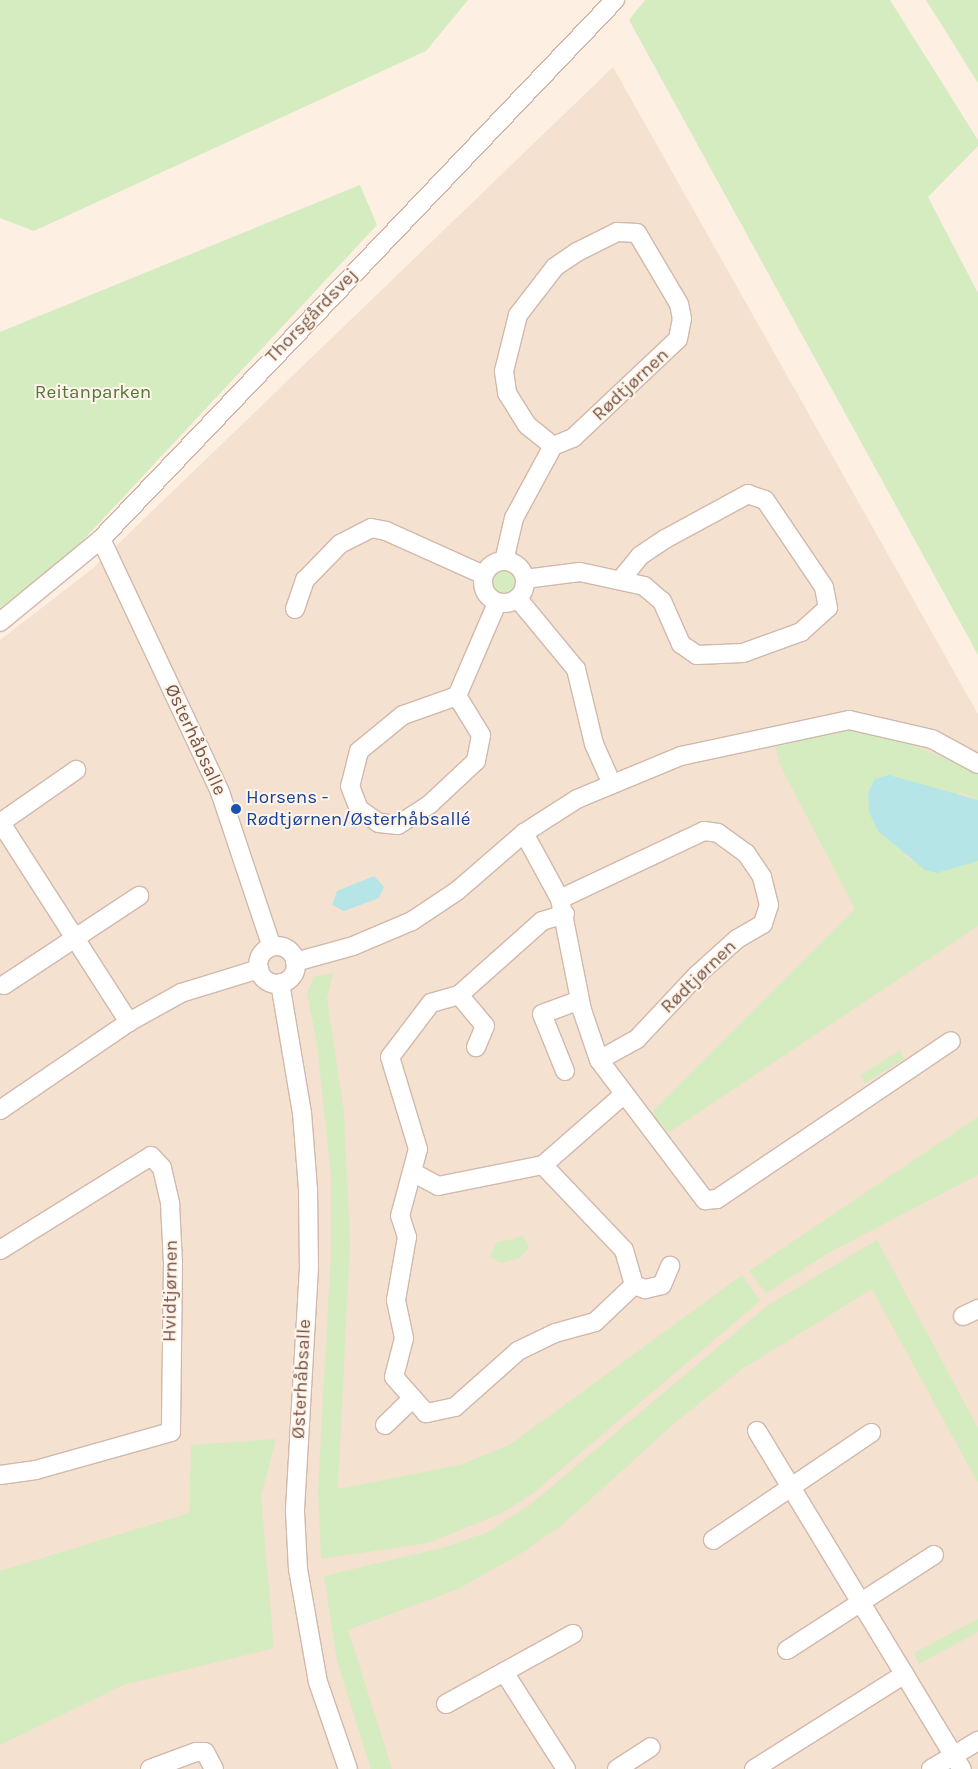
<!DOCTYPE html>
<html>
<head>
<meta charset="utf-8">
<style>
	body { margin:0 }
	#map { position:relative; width:978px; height:1769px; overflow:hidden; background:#fdf0e2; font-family:Karla,sans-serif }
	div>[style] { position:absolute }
	.residential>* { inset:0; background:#f5e1d0 }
	.green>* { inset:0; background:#d5ebc0 }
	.round { border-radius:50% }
	.water>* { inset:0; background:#b6e5e7 }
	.roads { filter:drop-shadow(1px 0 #d1b8ab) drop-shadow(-1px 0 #d1b8ab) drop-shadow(0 1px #d1b8ab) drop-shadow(0 -1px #d1b8ab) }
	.minor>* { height:18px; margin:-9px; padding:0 9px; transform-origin:9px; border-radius:9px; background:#fff }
	.minor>.ring { margin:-9px; padding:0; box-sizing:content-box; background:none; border:18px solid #fff; border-radius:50% }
	.dots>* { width:14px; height:14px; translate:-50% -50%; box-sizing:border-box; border:2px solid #fff4e9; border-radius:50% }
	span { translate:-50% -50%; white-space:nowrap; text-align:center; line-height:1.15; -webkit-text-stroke:4px #fff4e9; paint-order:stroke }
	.street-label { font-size:19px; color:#765447 }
	.park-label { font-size:19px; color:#52763c }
	.transit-label { font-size:19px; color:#164399 }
	.left { translate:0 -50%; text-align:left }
</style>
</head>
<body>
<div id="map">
	<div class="residential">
		<div style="clip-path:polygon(613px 67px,978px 714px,978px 1769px,0 1769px,0 640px,92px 569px)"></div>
	</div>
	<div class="green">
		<div style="clip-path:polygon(0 0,468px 0,426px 51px,34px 231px,0 218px)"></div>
		<div style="clip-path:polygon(645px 0,890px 0,978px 140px,978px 146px,928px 197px,978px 293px,978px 655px,629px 20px)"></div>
		<div style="clip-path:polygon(926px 0,978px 0,978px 83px)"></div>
		<div style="clip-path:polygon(360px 185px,377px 225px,74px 550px,0 608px,0 332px)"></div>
		<div class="round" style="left:488px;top:567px;width:32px;height:32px"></div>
		<div style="clip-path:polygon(830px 728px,860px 728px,894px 737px,978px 772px,978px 800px,960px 792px,904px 856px,937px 873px,978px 861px,978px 926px,668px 1133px,651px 1113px,855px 909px,780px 765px,774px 741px)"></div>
		<div style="clip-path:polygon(333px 973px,327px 998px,344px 1112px,350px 1242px,338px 1489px,463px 1464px,511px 1444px,742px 1275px,760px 1301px,533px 1493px,502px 1513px,428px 1543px,321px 1559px,318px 1490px,331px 1252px,331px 1177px,317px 1044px,307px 993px,314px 977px)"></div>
		<div style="clip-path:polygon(900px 1050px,904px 1059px,865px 1083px,861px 1075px)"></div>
		<div style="clip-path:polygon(978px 1117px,978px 1175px,830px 1252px,766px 1293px,749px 1271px)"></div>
		<div style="clip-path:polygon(523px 1236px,529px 1247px,520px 1258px,501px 1263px,490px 1257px,496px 1243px)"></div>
		<div style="clip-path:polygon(877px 1240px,978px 1428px,978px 1483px,872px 1289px,742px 1369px,677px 1421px,562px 1525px,520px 1554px,458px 1589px,348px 1630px,392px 1769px,371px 1769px,337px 1661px,324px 1576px,446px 1547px,488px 1532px,531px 1504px,767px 1306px)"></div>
		<div style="clip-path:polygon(276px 1439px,261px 1496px,274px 1648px,123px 1685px,0 1745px,0 1571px,189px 1513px,191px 1445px)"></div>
		<div style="clip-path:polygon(978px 1619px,978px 1632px,919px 1664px,914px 1653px)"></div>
	</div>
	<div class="water">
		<div style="clip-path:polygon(889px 775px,978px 800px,978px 861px,937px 873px,925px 870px,878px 831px,869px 812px,868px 793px,875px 779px)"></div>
		<div style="clip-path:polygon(374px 876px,384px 887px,379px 898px,344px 911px,332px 905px,337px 891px)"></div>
	</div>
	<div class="roads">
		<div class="minor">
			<div style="left:101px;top:539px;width:280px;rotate:64.8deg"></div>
			<div style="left:220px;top:792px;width:163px;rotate:71.5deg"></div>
			<div class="ring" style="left:483px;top:561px;width:24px;height:24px"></div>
			<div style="left:504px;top:561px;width:44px;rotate:-76.9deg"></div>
			<div style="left:514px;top:518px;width:82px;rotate:-61.6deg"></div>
			<div style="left:553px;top:446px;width:22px;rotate:-22deg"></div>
			<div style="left:573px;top:438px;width:144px;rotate:-43.3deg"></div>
			<div style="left:678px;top:339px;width:20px;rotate:-79deg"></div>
			<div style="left:682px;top:319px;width:15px;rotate:-101deg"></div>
			<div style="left:679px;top:304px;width:82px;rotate:-120.6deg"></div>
			<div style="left:637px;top:233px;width:20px;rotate:-177deg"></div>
			<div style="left:617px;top:232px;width:45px;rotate:153.4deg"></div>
			<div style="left:577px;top:252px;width:27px;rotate:146deg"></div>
			<div style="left:555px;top:267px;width:61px;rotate:127.6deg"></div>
			<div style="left:518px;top:315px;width:58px;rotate:104deg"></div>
			<div style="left:504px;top:371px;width:22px;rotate:82deg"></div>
			<div style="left:507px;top:393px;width:38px;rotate:58deg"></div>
			<div style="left:527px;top:425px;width:33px;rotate:39deg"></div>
			<div style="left:525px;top:579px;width:55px;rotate:-7.3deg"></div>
			<div style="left:580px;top:572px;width:66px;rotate:12.3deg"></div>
			<div style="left:644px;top:586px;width:23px;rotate:40deg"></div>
			<div style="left:662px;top:601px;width:47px;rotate:66.2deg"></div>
			<div style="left:681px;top:644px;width:19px;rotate:35deg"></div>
			<div style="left:697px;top:655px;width:46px;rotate:-2.5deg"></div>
			<div style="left:743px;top:653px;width:62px;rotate:-19.9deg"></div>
			<div style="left:801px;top:632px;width:36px;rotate:-42deg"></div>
			<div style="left:828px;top:608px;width:21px;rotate:-101deg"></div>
			<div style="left:824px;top:587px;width:105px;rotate:-124.1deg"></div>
			<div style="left:765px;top:500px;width:18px;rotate:-161deg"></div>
			<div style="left:748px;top:494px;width:94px;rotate:151.5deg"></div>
			<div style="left:665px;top:539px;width:30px;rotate:146deg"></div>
			<div style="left:640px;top:556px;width:28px;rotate:129deg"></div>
			<div style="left:518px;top:599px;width:91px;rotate:50.4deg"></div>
			<div style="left:576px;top:669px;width:77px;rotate:76.5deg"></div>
			<div style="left:594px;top:744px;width:42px;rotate:65.9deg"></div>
			<div style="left:295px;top:609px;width:31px;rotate:-71deg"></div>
			<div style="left:305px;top:580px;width:50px;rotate:-45.8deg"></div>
			<div style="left:340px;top:544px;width:35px;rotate:-27deg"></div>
			<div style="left:371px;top:528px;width:15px;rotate:11deg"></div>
			<div style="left:386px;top:531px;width:107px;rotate:24.2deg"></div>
			<div style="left:0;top:622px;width:131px;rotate:-39.4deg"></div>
			<div style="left:101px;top:539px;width:745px;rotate:-46.36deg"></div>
			<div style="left:457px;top:696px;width:57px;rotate:160.6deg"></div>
			<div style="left:403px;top:715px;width:57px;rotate:140.7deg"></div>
			<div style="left:359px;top:751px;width:36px;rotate:104deg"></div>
			<div style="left:350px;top:786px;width:25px;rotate:69deg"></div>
			<div style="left:359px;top:809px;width:24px;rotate:35deg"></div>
			<div style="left:379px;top:823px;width:19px;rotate:6deg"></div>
			<div style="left:398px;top:825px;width:38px;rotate:-33deg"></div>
			<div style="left:430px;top:804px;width:63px;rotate:-43.1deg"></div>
			<div style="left:476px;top:761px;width:26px;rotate:-79deg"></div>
			<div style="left:481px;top:735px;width:46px;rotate:-121.6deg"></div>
			<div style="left:457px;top:696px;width:101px;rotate:-66.7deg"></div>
			<div style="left:0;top:823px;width:93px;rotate:-34.9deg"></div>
			<div style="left:1px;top:823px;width:237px;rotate:57.3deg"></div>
			<div style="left:524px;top:833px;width:75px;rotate:61.4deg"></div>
			<div style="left:560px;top:899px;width:113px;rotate:78.8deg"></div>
			<div style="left:582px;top:1010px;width:53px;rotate:71.2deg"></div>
			<div style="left:599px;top:1060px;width:176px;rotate:52.9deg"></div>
			<div style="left:705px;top:1200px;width:12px;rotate:-5deg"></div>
			<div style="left:717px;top:1199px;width:282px;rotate:-34deg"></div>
			<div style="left:560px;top:899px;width:159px;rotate:-25.3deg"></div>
			<div style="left:704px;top:831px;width:14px;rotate:8deg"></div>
			<div style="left:718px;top:833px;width:34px;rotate:36deg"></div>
			<div style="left:746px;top:853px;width:29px;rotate:56deg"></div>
			<div style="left:762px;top:877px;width:29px;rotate:76deg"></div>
			<div style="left:769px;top:905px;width:20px;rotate:108deg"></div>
			<div style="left:763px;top:924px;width:30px;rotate:150deg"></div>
			<div style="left:737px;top:939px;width:54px;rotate:138deg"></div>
			<div style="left:697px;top:975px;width:88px;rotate:133.2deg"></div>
			<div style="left:637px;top:1039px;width:43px;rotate:151.1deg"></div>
			<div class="ring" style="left:258px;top:946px;width:20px;height:20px"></div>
			<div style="left:295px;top:962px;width:60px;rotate:-15.4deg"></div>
			<div style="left:353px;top:946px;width:64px;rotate:-23deg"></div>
			<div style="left:412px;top:921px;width:54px;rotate:-33.7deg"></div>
			<div style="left:457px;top:891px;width:89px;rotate:-40.9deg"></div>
			<div style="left:524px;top:833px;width:63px;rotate:-32.7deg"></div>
			<div style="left:577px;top:799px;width:113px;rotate:-22.5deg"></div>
			<div style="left:681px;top:756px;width:172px;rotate:-12.1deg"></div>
			<div style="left:849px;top:720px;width:85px;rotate:12.9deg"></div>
			<div style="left:932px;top:739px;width:52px;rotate:28.5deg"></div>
			<div style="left:280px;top:983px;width:132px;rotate:80.4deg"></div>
			<div style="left:302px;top:1113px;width:77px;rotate:85.5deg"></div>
			<div style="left:308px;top:1190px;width:77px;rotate:89.3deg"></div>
			<div style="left:309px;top:1267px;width:245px;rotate:93.3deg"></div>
			<div style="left:295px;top:1512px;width:57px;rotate:87deg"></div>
			<div style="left:298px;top:1569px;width:115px;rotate:80deg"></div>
			<div style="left:318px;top:1682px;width:92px;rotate:71deg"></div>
			<div style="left:4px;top:985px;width:162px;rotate:-33.4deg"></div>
			<div style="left:459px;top:995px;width:40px;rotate:50deg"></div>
			<div style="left:485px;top:1026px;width:23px;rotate:113deg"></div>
			<div style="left:565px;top:1071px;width:61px;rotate:-112deg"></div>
			<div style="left:542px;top:1014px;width:40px;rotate:-20.2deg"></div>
			<div style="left:0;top:1110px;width:156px;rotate:-34.3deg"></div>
			<div style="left:129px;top:1022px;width:60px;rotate:-29.1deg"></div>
			<div style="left:181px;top:993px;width:82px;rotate:-17.1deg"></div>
			<div style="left:543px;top:1165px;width:117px;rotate:46.4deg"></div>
			<div style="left:624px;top:1250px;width:36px;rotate:74deg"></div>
			<div style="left:634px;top:1285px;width:54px;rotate:136.5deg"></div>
			<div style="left:595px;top:1322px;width:41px;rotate:164.6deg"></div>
			<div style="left:555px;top:1333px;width:41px;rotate:154.1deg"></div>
			<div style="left:518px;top:1351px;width:84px;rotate:138.4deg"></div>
			<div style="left:455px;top:1407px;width:30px;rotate:168deg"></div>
			<div style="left:426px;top:1413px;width:48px;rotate:-131.6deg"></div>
			<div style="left:394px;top:1377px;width:40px;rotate:-75.6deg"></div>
			<div style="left:404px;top:1338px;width:39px;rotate:-102deg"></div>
			<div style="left:396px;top:1300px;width:64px;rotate:-80.1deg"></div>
			<div style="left:407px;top:1237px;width:22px;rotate:-108deg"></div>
			<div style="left:400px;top:1216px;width:69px;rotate:-75deg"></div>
			<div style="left:418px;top:1149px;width:96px;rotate:-106.9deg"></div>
			<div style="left:390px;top:1057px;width:68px;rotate:-52.8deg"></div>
			<div style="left:431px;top:1003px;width:29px;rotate:-16deg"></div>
			<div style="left:459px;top:995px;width:111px;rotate:-41.7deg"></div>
			<div style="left:542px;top:921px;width:24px;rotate:-17deg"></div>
			<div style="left:412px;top:1172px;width:30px;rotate:28deg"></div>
			<div style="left:438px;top:1186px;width:107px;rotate:-11.3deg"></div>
			<div style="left:543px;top:1165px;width:105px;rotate:-41.1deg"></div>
			<div style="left:0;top:1250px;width:178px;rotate:-31.9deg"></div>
			<div style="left:151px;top:1156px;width:16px;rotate:47deg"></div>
			<div style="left:162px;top:1168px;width:37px;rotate:77deg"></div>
			<div style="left:170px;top:1204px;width:59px;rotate:87.1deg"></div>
			<div style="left:173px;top:1263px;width:169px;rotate:90.7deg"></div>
			<div style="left:171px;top:1432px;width:140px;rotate:164.3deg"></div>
			<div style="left:36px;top:1470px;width:36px;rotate:172deg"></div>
			<div style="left:634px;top:1285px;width:12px;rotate:20deg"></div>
			<div style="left:645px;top:1289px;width:17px;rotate:-13deg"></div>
			<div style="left:662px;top:1285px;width:21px;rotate:-67deg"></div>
			<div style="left:963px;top:1316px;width:17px;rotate:-25deg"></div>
			<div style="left:385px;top:1425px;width:37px;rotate:-44deg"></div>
			<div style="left:757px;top:1431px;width:395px;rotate:58.8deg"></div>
			<div style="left:713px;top:1540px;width:191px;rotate:-34.1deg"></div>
			<div style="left:787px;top:1650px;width:175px;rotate:-32.9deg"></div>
			<div style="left:504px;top:1672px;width:115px;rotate:57.4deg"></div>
			<div style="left:446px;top:1704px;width:145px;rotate:-28.9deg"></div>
			<div style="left:150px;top:1769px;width:49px;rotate:-20.3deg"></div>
			<div style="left:196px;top:1752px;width:9px"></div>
			<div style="left:205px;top:1752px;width:19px;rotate:62deg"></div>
			<div style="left:617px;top:1769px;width:40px;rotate:-32.9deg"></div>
			<div style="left:754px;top:1769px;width:178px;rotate:-32.2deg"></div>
			<div style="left:931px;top:1769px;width:55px;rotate:-30.8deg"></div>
		</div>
	</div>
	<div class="dots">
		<div style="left:236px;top:809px;background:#1a4fb4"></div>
	</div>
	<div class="street-label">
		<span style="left:312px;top:316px;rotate:-46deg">Thorsgårdsvej</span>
		<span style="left:631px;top:385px;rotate:-43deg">Rødtjørnen</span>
		<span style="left:195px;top:740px;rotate:65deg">Østerhåbsalle</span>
		<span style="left:699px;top:977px;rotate:-44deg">Rødtjørnen</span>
		<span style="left:171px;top:1291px;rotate:-89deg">Hvidtjørnen</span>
		<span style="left:302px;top:1379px;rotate:-87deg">Østerhåbsalle</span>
	</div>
	<div class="park-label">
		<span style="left:93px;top:393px">Reitanparken</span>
	</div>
	<div class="transit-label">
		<span class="left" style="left:246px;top:809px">Horsens -<br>Rødtjørnen/Østerhåbsallé</span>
	</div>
</div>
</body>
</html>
